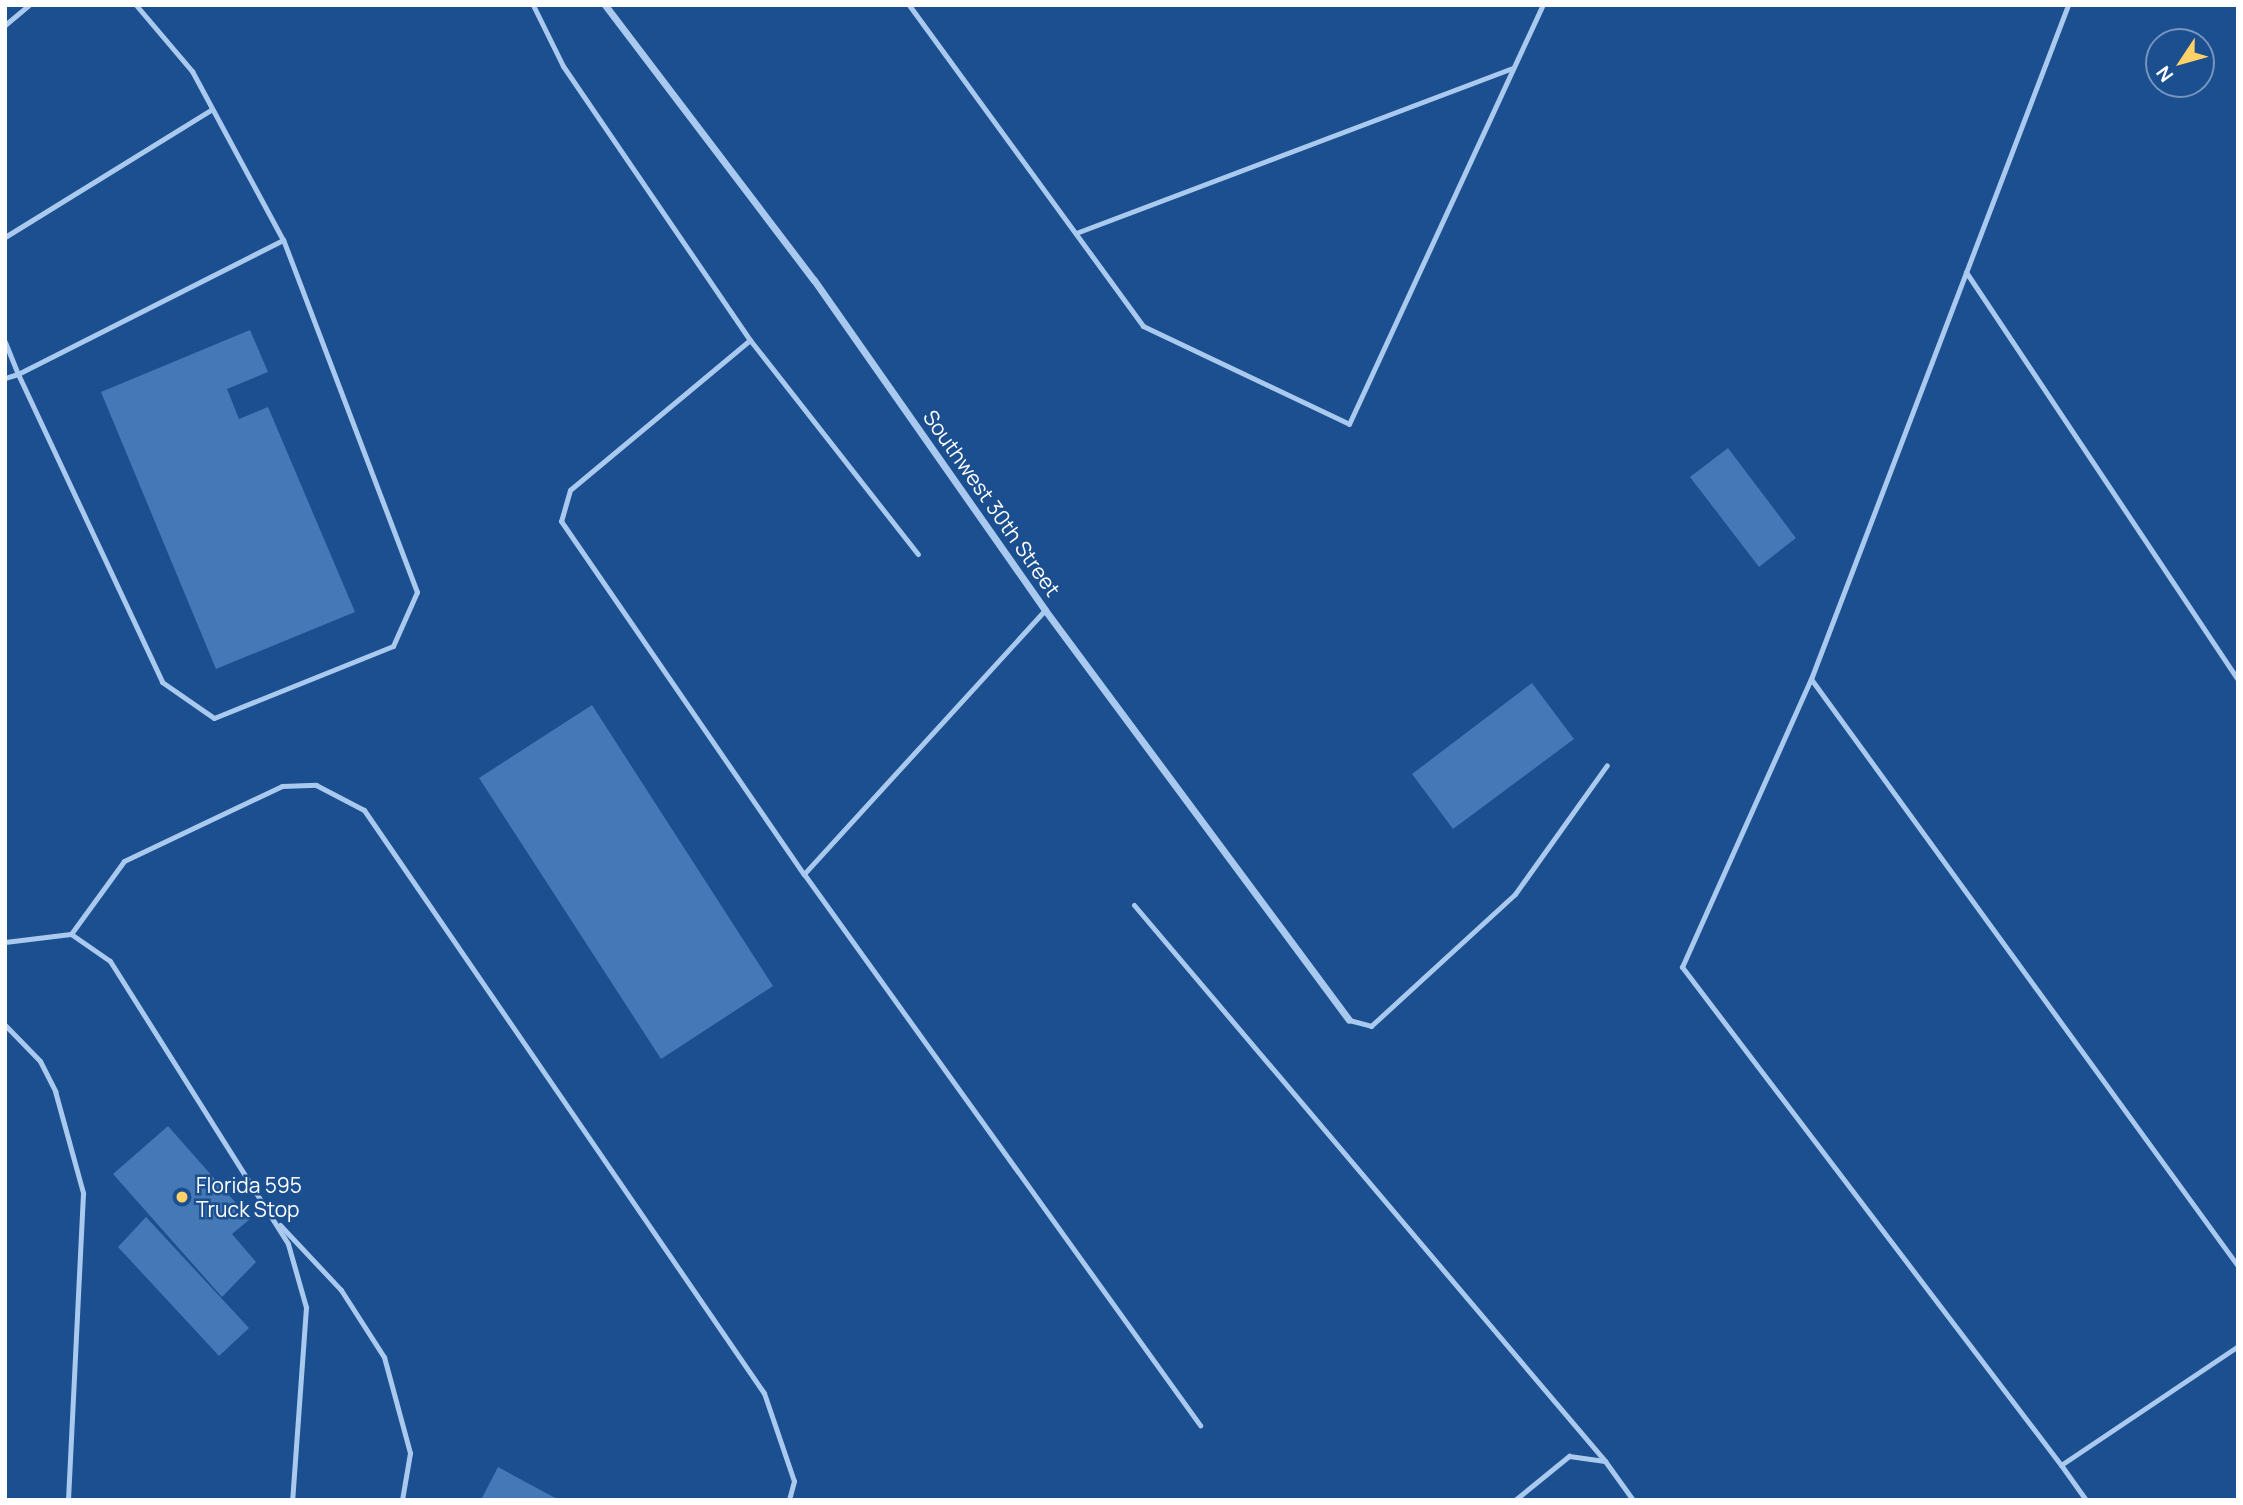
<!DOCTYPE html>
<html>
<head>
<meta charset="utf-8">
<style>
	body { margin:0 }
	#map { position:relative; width:2243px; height:1505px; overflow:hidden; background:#1b4f8f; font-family:Manrope,sans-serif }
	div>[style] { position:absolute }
	.building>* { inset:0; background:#4478b7 }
	.service>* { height:5px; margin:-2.5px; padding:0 2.5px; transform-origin:2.5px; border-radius:2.5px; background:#a9c9ee }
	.minor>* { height:7px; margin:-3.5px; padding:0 3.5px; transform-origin:3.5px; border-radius:3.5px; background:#a9c9ee }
	.dots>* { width:19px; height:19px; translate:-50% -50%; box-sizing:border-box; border:4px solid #1b4f8f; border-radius:50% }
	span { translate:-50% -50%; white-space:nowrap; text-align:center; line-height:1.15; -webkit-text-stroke:5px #1b4f8f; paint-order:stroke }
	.street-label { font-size:21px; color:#fff }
	.poi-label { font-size:21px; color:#fff }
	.left { translate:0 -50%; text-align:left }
	.frame { position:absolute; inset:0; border:7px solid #fff; pointer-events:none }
	.north { position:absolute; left:2145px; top:28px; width:70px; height:70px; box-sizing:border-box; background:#1b4f8f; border:2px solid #7695bc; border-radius:50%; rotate:234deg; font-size:19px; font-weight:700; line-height:28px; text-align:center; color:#fff }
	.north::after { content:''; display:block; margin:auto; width:24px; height:32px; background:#ffd166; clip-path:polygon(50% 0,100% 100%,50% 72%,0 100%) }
</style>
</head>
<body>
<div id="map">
	<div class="building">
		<div style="clip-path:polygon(250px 330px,268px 372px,227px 389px,239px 419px,268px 407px,355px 612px,216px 669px,101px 392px)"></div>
		<div style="clip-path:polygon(1728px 448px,1796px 538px,1759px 567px,1690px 477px)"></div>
		<div style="clip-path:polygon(1532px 683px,1574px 739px,1453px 829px,1412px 774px)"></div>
		<div style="clip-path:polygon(592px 705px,773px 986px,661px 1059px,479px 778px)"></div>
		<div style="clip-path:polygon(168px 1126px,250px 1219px,232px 1234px,256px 1262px,222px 1297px,113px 1174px)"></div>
		<div style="clip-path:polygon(146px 1217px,249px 1328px,219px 1356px,118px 1247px)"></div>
		<div style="clip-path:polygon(498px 1467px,559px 1500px,481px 1500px)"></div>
	</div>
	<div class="service">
		<div style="left:136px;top:5px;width:87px;rotate:49.7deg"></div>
		<div style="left:192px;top:71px;width:192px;rotate:61.7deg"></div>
		<div style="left:533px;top:5px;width:68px;rotate:63.8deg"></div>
		<div style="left:563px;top:66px;width:332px;rotate:55.7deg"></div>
		<div style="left:750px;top:340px;width:272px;rotate:51.9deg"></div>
		<div style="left:909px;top:5px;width:397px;rotate:53.9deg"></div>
		<div style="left:1143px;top:326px;width:228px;rotate:25.4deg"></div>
		<div style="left:1349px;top:424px;width:462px;rotate:-65.2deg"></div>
		<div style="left:5px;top:25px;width:31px;rotate:-40deg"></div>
		<div style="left:1076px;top:233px;width:466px;rotate:-20.7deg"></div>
		<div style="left:5px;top:237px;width:243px;rotate:-31.7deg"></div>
		<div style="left:1966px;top:272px;width:490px;rotate:56.3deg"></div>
		<div style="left:750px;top:340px;width:234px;rotate:140.2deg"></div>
		<div style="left:570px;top:490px;width:32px;rotate:106deg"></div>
		<div style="left:561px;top:521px;width:429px;rotate:55.5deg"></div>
		<div style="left:5px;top:342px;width:35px;rotate:68deg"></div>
		<div style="left:18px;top:374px;width:340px;rotate:64.9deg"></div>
		<div style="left:162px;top:682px;width:63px;rotate:34.7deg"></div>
		<div style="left:214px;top:718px;width:193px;rotate:-21.9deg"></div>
		<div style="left:393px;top:646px;width:59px;rotate:-66deg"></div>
		<div style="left:417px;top:592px;width:377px;rotate:-110.8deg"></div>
		<div style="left:283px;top:240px;width:297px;rotate:153.2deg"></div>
		<div style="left:18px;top:374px;width:14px;rotate:163deg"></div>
		<div style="left:1045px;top:610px;width:357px;rotate:132.4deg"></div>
		<div style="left:804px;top:874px;width:679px;rotate:54.3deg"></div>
		<div style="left:1811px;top:679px;width:726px;rotate:53.97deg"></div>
		<div style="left:1134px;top:905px;width:729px;rotate:49.73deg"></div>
		<div style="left:71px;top:934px;width:90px;rotate:-54deg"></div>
		<div style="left:124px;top:861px;width:175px;rotate:-25.4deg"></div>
		<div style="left:282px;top:786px;width:34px;rotate:-2deg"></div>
		<div style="left:316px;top:785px;width:54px;rotate:27.5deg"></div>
		<div style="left:364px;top:810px;width:707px;rotate:55.55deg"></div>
		<div style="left:764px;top:1393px;width:93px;rotate:71.2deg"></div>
		<div style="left:794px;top:1481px;width:20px;rotate:105deg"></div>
		<div style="left:5px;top:942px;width:66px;rotate:-6.9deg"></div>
		<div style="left:71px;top:934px;width:47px;rotate:34.7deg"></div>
		<div style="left:110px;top:961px;width:334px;rotate:57.8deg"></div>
		<div style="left:288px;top:1244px;width:66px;rotate:74.1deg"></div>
		<div style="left:306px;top:1307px;width:194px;rotate:94.1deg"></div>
		<div style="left:1349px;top:1020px;width:23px;rotate:15deg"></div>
		<div style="left:1371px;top:1026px;width:195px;rotate:-42.5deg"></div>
		<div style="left:1515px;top:894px;width:158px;rotate:-54.5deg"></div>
		<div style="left:5px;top:1025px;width:50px;rotate:45.8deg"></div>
		<div style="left:40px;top:1061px;width:34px;rotate:63deg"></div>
		<div style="left:55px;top:1091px;width:106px;rotate:74.6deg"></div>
		<div style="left:83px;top:1193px;width:307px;rotate:92.8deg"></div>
		<div style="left:280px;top:1225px;width:89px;rotate:46.8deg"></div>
		<div style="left:341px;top:1290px;width:80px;rotate:57.3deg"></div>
		<div style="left:384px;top:1357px;width:99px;rotate:74.8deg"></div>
		<div style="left:410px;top:1453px;width:48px;rotate:99.7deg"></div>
		<div style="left:2061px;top:1465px;width:626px;rotate:-127.27deg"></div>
		<div style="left:1682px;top:967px;width:316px;rotate:-65.9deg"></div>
		<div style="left:1811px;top:679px;width:721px;rotate:-69.13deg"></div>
		<div style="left:1515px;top:1500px;width:70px;rotate:-39.2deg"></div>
		<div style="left:1569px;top:1456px;width:36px;rotate:8deg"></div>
		<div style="left:1605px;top:1461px;width:48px;rotate:54.3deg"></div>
		<div style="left:2086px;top:1500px;width:43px;rotate:-125.5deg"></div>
		<div style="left:2061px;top:1465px;width:213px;rotate:-33.9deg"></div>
	</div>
	<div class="minor">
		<div style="left:605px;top:5px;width:345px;rotate:52.8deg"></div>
		<div style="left:814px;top:280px;width:403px;rotate:55deg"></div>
		<div style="left:1045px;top:610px;width:510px;rotate:53.44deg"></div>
	</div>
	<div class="dots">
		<div style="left:182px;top:1197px;background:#ffd166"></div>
	</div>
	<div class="street-label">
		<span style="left:992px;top:503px;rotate:55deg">Southwest 30th Street</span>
	</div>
	<div class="poi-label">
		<span class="left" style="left:196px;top:1197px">Florida 595<br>Truck Stop</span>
	</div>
	<div class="frame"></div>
	<div class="north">N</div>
</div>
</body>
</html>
